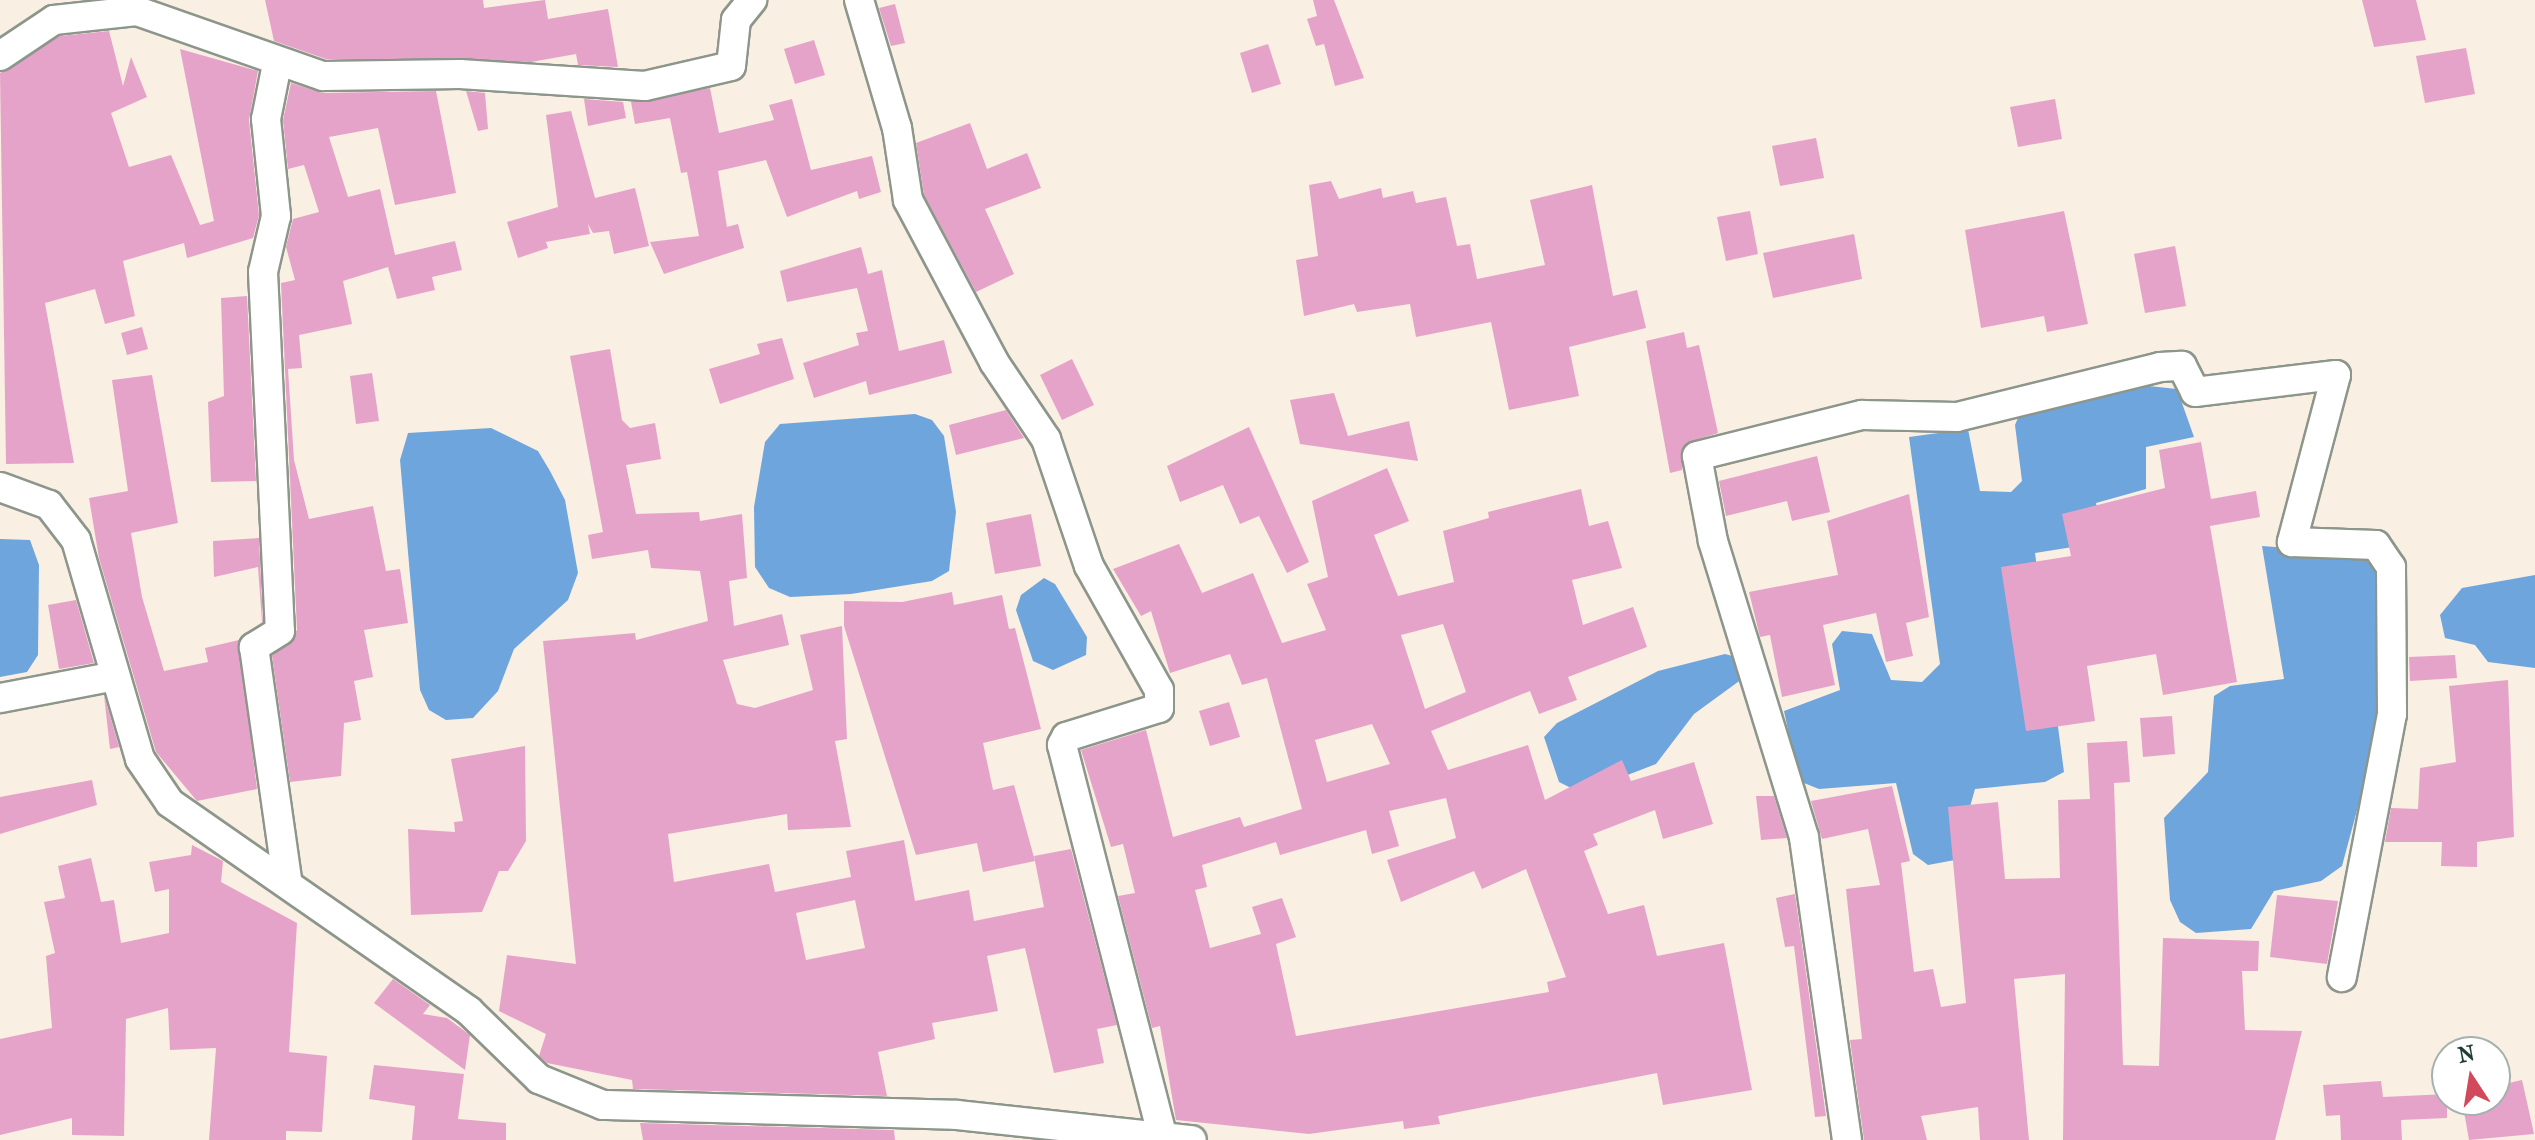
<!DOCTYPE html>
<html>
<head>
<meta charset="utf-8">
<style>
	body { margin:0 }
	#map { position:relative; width:2535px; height:1140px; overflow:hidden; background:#f9efe2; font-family:"IM FELL French Canon",serif }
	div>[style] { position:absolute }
	.water>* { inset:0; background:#6fa5dd }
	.building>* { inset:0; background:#e6a3ca }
	.roads { filter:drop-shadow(2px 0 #8c968b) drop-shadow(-2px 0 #8c968b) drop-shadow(0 2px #8c968b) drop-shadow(0 -2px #8c968b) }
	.minor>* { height:28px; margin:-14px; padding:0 14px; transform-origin:14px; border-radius:14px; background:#fff }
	span { translate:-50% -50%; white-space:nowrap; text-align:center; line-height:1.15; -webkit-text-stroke:8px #fff; paint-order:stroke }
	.north { position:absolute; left:2431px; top:1036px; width:80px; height:80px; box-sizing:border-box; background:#fff; border:2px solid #a5b1ae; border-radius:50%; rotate:348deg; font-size:22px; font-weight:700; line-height:32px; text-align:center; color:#1f3d34 }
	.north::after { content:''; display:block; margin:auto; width:28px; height:36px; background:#d1495b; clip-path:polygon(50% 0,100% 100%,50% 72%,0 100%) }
</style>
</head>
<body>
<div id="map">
	<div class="water">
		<div style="clip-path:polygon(2139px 385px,2177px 389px,2194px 437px,2146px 447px,2146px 489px,2096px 503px,2104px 542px,2035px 553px,2064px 772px,2045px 782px,1975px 789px,1955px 860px,1928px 865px,1913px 854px,1896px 783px,1819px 789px,1799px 781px,1784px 711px,1840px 690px,1832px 644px,1842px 631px,1872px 634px,1891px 680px,1922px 682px,1940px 664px,1909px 437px,1968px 429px,1980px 491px,2011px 492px,2022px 481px,2015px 425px,2021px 411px)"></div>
		<div style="clip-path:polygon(915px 414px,932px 420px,944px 436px,956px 512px,949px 571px,932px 581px,851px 594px,790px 597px,769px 588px,755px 567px,754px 507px,765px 442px,780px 424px)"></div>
		<div style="clip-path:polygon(491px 428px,538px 451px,550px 471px,565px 500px,578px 573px,568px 600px,514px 649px,498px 691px,473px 718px,446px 720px,429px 710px,420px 690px,400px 460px,408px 433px)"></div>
		<div style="clip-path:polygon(0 539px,30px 540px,39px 565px,38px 655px,27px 672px,0 677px)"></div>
		<div style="clip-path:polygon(2262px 546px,2378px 555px,2383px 714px,2342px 866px,2321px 881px,2274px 891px,2251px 929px,2196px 933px,2180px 922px,2170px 900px,2164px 818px,2208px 772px,2214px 696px,2230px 686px,2284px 679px)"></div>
		<div style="clip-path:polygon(2535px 575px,2535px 668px,2488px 662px,2475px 645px,2445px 638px,2440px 615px,2462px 588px)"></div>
		<div style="clip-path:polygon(1044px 578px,1055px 584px,1087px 637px,1086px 655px,1053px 670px,1033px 661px,1016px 610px,1021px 595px)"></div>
		<div style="clip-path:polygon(1725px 654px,1736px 657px,1742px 679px,1694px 714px,1656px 764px,1581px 793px,1559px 782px,1544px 737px,1557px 723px,1658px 671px)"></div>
	</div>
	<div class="building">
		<div style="clip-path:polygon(265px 0,483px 0,484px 8px,545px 0,548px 19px,608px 9px,618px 67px,578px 65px,576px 54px,531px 62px,326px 59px,274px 41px)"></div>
		<div style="clip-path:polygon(1313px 0,1334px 0,1364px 78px,1335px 86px,1324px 44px,1316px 46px,1307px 19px,1317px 16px)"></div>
		<div style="clip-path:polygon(2362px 0,2416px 0,2426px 40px,2374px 47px)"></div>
		<div style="clip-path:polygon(895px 4px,905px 43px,891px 46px,879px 8px)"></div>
		<div style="clip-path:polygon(109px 31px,123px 86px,131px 57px,147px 97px,111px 113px,129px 167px,171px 155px,200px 225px,214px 221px,180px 49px,258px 71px,249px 120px,259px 215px,253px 238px,187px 258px,184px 243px,123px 261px,135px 316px,105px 324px,95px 289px,45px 303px,74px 463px,6px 464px,0 73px,60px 36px)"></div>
		<div style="clip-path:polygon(814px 40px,825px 75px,795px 84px,784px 49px)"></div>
		<div style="clip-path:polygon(1268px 44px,1281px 84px,1252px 93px,1240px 53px)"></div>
		<div style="clip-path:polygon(2466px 48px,2475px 94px,2425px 103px,2416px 56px)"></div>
		<div style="clip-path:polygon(291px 83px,323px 93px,436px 91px,456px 193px,395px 205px,378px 128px,329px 137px,348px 197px,380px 189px,395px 255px,455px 241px,462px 270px,432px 277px,435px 290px,397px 299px,388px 267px,343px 281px,352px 324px,299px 335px,302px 368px,288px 369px,294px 460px,309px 519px,373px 506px,386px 571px,400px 569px,408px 623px,364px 630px,373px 677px,354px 681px,361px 720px,344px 723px,341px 776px,290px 782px,272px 656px,297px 630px,281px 283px,295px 280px,286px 247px,293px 219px,319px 212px,304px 165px,288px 169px,283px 120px)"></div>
		<div style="clip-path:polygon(710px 88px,719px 133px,774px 120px,769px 105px,792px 99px,811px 170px,872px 156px,881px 192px,859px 199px,857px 191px,787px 217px,766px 160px,718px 171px,727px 227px,738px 224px,744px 248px,664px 274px,650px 242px,699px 236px,687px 172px,681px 173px,670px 118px,635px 124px,631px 102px)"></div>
		<div style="clip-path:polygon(466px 91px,485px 93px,488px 129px,478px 131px)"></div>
		<div style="clip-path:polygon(584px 99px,623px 102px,626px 118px,588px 126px)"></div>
		<div style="clip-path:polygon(2055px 99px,2062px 139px,2018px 147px,2010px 107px)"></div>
		<div style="clip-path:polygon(571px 111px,595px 198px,635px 188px,649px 246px,614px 254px,609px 231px,593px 233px,588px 224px,590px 234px,546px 242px,548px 248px,518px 258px,507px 222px,558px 207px,546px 115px)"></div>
		<div style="clip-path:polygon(970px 123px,987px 169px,1027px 153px,1041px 188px,985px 209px,1014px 274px,976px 292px,924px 195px,916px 143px)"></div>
		<div style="clip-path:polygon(1816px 138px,1824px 178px,1780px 186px,1772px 146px)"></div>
		<div style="clip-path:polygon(1331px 181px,1339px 199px,1381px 188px,1383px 198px,1413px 191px,1416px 203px,1446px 197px,1457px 246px,1470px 244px,1477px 279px,1545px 265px,1530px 200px,1592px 185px,1613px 296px,1637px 290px,1646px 328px,1569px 347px,1579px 396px,1509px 410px,1491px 322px,1416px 337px,1410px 304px,1357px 312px,1354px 304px,1304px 316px,1296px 260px,1318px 256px,1309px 185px)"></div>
		<div style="clip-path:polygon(1750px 211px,1758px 254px,1726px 261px,1717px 217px)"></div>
		<div style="clip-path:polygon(2064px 211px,2088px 324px,2047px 332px,2044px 316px,1981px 328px,1965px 230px)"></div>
		<div style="clip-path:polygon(1854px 234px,1862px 279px,1773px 298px,1763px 253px)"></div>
		<div style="clip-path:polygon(2175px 246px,2186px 306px,2145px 313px,2134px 254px)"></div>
		<div style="clip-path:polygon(861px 247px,868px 274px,882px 270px,899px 351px,944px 340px,952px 373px,869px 395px,866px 381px,814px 398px,803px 363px,859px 345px,856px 333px,868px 331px,857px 288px,787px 302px,780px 271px)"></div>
		<div style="clip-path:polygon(247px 296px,256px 481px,211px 482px,208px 402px,224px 396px,221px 298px)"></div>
		<div style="clip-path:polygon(142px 327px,148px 349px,127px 355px,121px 333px)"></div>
		<div style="clip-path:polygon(1684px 332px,1687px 348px,1699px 345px,1718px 433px,1686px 443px,1682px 470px,1670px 473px,1646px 341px)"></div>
		<div style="clip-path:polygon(782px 338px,794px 379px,720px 404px,709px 369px,760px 354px,757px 344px)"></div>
		<div style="clip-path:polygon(evenodd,610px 349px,622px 420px,630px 428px,655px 423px,661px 459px,626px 465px,636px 514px,699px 512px,700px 521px,742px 514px,747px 578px,729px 581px,734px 626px,782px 614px,789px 645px,723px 660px,737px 704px,755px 708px,813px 690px,800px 635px,842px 626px,847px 739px,835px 741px,851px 827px,788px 830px,787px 814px,668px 834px,674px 882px,769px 864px,775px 892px,851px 877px,846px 851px,904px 840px,915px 901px,969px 890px,974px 921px,1044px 907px,1034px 856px,1071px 849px,1117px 1025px,1097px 1029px,1104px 1063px,1054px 1073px,1025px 948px,987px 956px,998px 1011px,932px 1023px,935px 1039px,878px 1052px,887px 1096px,633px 1089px,632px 1080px,547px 1063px,539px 1056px,546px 1034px,499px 1011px,507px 955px,576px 964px,543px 641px,635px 633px,636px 640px,708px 621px,700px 571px,651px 568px,648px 550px,592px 559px,588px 535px,603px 532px,570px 356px,610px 349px,855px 900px,865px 948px,806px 960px,796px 913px,855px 900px)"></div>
		<div style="clip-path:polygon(1072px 359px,1094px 405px,1062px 420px,1040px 375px)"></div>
		<div style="clip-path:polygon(372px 373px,379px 421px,356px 424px,350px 376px)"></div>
		<div style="clip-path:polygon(152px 375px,178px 523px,131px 533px,142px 597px,164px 671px,208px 662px,205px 648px,239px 640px,257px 789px,197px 801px,156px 752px,99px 558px,89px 498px,128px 491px,112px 380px)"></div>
		<div style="clip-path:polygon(1334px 393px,1348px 436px,1409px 421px,1418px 461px,1300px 444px,1290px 400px)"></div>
		<div style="clip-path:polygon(1006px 410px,1024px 438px,956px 455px,949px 425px)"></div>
		<div style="clip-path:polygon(1249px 427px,1309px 562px,1287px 573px,1259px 516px,1240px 524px,1223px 485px,1180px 502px,1167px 466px)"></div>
		<div style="clip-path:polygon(2201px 442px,2211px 499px,2256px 491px,2260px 517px,2210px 526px,2237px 682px,2163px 695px,2156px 654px,2087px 666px,2095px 721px,2026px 731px,2001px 567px,2071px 556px,2062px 514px,2165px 488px,2159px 450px)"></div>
		<div style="clip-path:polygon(1817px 456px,1830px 512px,1792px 521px,1787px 501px,1726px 516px,1719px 481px)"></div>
		<div style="clip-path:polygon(evenodd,1387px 468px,1409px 521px,1374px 535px,1398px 596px,1454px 582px,1443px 531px,1489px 518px,1488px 512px,1581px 489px,1589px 526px,1608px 521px,1622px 568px,1572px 580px,1583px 625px,1633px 607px,1647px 647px,1568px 677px,1577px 700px,1539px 714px,1530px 691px,1431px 731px,1448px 770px,1528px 745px,1545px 800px,1622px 760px,1631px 781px,1694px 762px,1713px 824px,1663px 839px,1655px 810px,1593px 834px,1598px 845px,1584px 851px,1608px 914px,1644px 905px,1657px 956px,1724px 943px,1752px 1090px,1663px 1105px,1657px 1073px,1438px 1116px,1440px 1124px,1404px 1129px,1403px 1121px,1309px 1134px,1176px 1120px,1160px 1026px,1152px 1028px,1118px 896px,1135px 893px,1123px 844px,1111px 847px,1081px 750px,1146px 730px,1173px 837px,1240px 817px,1244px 827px,1302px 809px,1267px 678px,1242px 685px,1230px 654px,1170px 673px,1151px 611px,1141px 616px,1113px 569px,1179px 544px,1202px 593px,1253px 573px,1282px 643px,1326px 630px,1307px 584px,1328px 577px,1312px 501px,1387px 468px,1443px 624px,1466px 692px,1425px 709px,1401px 635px,1443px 624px,1387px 468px,1372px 724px,1390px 764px,1327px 782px,1315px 740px,1372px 724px,1387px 468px,1446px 798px,1456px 838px,1387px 860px,1401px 902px,1474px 871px,1482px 889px,1526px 869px,1566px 977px,1547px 982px,1549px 992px,1296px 1036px,1276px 944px,1296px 937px,1282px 898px,1252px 907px,1261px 934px,1210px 948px,1195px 890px,1207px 887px,1202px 865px,1276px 842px,1280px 855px,1366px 830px,1372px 854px,1399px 846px,1389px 811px,1446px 798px)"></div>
		<div style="clip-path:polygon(1909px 494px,1929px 617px,1906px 623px,1913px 656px,1886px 662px,1876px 613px,1823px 625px,1835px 685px,1782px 697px,1770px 635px,1760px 637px,1749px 592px,1838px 575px,1827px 521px)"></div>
		<div style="clip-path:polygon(1031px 514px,1041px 566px,995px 574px,986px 523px)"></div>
		<div style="clip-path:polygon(259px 538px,263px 622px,262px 622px,258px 567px,214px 577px,213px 541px)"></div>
		<div style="clip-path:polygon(952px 592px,954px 605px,1002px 595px,1009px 629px,1015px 628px,1041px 729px,983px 743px,993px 790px,1014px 785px,1035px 861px,983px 872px,977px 843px,916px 855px,844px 626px,844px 601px,902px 602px)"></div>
		<div style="clip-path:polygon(76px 600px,94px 663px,59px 669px,48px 605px)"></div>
		<div style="clip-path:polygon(2455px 655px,2457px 678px,2410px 681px,2409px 657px)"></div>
		<div style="clip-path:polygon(2508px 680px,2514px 837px,2477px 842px,2477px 867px,2441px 866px,2442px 842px,2385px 842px,2391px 808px,2418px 809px,2420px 768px,2456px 762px,2449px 686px)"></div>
		<div style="clip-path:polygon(104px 695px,119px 747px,110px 749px)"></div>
		<div style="clip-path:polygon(1229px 702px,1240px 737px,1210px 746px,1199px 711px)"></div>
		<div style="clip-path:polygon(2172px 716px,2175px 754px,2143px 757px,2140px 718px)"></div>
		<div style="clip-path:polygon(2127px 741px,2130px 782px,2114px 783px,2123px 1065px,2159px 1066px,2163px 938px,2259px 941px,2258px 971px,2242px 971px,2245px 1030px,2302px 1031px,2275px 1140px,2063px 1140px,2065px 974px,2014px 979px,2029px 1140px,1980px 1140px,1978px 1107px,1921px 1116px,1927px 1140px,1864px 1140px,1850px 1040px,1862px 1039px,1846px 889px,1880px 885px,1868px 829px,1822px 839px,1811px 801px,1892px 786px,1910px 861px,1901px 863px,1914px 972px,1933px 969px,1941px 1007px,1966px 1003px,1948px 807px,1998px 802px,2005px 879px,2060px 878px,2058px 800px,2090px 799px,2087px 743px)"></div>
		<div style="clip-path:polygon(525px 746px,526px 841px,508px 871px,499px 871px,482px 912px,411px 915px,408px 829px,455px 832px,454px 822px,463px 821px,451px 759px)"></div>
		<div style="clip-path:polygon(92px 780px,97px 805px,0 834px,0 797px)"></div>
		<div style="clip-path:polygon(1756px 796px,1774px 796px,1787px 838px,1761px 840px)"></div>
		<div style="clip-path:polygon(192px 845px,223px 861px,221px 882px,297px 923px,289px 1052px,327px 1056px,322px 1132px,286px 1131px,286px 1140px,209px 1140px,216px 1048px,170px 1050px,168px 1008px,126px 1019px,124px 1136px,72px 1135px,72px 1118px,0 1135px,0 1039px,52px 1028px,46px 956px,55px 953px,44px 902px,65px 898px,58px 866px,91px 858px,101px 902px,114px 900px,121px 943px,169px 933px,169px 889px,155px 892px,149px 862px,191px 855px)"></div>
		<div style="clip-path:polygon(1795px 894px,1826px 1116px,1815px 1117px,1794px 946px,1785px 947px,1776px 898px)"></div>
		<div style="clip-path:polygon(2277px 895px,2338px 901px,2327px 964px,2270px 957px)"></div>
		<div style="clip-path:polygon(393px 979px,430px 1005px,423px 1014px,447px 1018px,470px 1035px,465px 1070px,374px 1003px)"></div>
		<div style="clip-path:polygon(374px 1065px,464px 1074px,458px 1119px,506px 1123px,506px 1140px,412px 1140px,415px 1106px,369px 1099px)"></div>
		<div style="clip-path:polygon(2522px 1080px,2534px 1134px,2469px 1140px,2462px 1100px,2499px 1100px,2496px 1086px)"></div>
		<div style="clip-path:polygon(2381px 1081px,2383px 1097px,2447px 1094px,2447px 1118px,2401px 1120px,2402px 1140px,2341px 1140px,2340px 1115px,2326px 1116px,2323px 1085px)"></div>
		<div style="clip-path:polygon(640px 1123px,894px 1130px,895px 1140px,643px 1140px)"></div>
	</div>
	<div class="roads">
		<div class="minor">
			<div style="left:859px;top:0;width:134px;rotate:73.5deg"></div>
			<div style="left:897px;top:128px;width:73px;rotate:81.3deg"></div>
			<div style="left:908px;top:200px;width:183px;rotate:62deg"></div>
			<div style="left:994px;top:362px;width:93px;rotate:56deg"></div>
			<div style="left:1046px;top:439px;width:134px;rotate:71.3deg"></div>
			<div style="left:1089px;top:566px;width:142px;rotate:60.6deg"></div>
			<div style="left:1159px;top:690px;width:18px;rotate:90deg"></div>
			<div style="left:1159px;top:708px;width:97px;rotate:162.7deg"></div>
			<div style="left:1066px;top:737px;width:9px;rotate:117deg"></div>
			<div style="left:1062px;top:745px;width:405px;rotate:75.6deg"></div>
			<div style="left:0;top:56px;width:65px;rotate:-33.7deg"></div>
			<div style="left:54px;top:20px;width:83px;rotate:-6.2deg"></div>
			<div style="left:137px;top:11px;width:197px;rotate:19.3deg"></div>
			<div style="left:323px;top:76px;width:137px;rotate:-0.8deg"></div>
			<div style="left:460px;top:74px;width:185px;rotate:3.7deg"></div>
			<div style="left:645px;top:86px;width:88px;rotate:-13.1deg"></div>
			<div style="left:731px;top:66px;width:46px;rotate:-83.8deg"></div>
			<div style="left:736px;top:20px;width:26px;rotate:-51deg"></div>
			<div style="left:277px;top:64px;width:56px;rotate:101.3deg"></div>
			<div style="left:266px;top:119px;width:98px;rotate:84.1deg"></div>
			<div style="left:276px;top:216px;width:57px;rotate:103.1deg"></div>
			<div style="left:263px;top:272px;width:359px;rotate:87.3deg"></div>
			<div style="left:280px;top:631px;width:31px;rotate:148deg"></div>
			<div style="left:254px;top:647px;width:235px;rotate:81.9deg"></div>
			<div style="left:0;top:487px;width:52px;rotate:20.2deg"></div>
			<div style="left:49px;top:505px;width:44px;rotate:52.4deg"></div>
			<div style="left:76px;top:540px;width:228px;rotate:73.7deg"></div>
			<div style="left:140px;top:759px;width:53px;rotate:55.7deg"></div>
			<div style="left:170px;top:803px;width:364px;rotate:34.8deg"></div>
			<div style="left:469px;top:1011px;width:98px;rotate:44.2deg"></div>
			<div style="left:539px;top:1079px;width:69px;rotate:22.1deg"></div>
			<div style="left:603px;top:1105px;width:354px;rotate:1.6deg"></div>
			<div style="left:957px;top:1115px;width:236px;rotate:6.1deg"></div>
			<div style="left:0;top:698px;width:117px;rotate:-10.8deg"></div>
			<div style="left:1847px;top:1140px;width:306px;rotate:-98.1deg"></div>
			<div style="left:1804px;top:837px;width:310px;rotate:-107.1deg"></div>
			<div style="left:1713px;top:541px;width:86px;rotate:-100.7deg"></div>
			<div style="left:1697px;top:456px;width:170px;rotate:-14deg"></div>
			<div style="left:1862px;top:415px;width:95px;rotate:1.2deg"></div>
			<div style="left:1957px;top:417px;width:209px;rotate:-13.8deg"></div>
			<div style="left:2160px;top:367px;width:22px;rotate:-3deg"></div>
			<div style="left:2182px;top:366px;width:29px;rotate:63deg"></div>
			<div style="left:2195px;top:392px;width:142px;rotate:-6.9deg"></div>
			<div style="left:2336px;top:375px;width:173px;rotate:104.8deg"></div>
			<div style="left:2292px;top:542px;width:84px;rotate:2deg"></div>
			<div style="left:2376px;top:545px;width:27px;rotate:56deg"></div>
			<div style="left:2391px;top:567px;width:147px;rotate:89.6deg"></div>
			<div style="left:2392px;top:714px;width:268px;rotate:100.8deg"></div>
		</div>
	</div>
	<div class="north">N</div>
</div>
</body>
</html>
